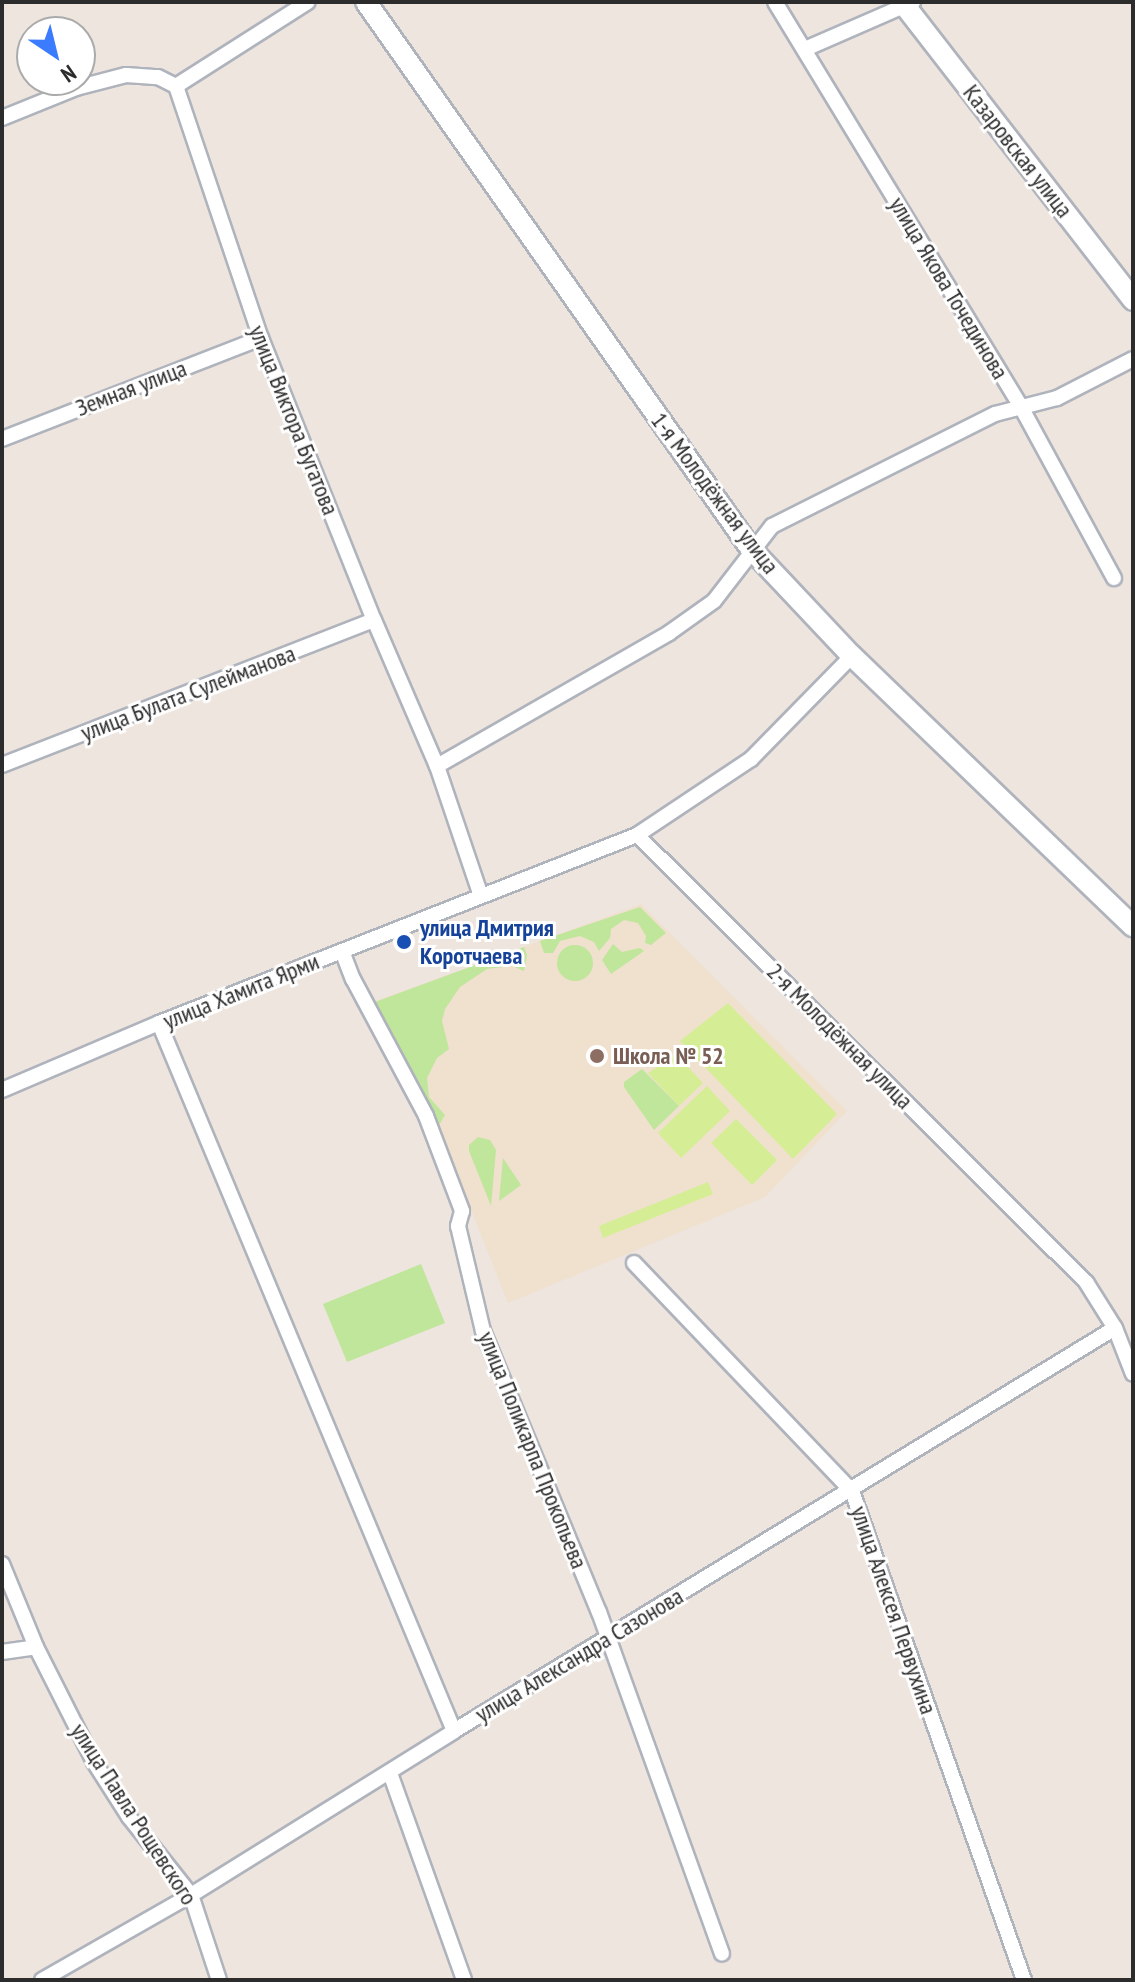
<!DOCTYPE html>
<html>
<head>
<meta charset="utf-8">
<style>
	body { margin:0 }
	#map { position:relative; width:1135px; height:1982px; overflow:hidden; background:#eee5df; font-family:"PT Sans Narrow",sans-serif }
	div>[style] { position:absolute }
	.education>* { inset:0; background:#f0e0ce }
	.green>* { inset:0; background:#bfe69a }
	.round { border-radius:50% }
	.pitch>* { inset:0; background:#d5ee95 }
	.roads { filter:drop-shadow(2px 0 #afb3bc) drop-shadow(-2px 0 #afb3bc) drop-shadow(0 2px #afb3bc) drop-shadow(0 -2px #afb3bc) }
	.street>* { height:14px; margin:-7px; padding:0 7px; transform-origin:7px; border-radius:7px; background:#fff }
	.secondary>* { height:20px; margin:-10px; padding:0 10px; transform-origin:10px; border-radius:10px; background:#fff }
	.dots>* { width:22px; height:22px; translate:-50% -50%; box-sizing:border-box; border:4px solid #fff; border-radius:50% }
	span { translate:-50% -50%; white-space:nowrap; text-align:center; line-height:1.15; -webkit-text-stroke:6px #fff; paint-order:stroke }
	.street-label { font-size:24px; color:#2c2c2c }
	.transit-label { font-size:24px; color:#164399; font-weight:700 }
	.left { translate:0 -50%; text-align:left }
	.education-label { font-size:24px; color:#785e54; font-weight:700 }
	.frame { position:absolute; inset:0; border:4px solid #2c2c2c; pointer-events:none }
	.north { position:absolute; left:16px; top:16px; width:80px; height:80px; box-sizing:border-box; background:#fff; border:2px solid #ababab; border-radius:50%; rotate:145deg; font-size:22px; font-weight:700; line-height:32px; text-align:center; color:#2c2c2c }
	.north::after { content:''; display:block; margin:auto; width:28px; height:36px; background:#3b7cff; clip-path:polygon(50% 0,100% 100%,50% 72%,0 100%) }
</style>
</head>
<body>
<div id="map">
	<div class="education">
		<div style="clip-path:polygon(641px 904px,847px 1111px,765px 1197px,508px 1303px,432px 1111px,373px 1002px)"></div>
	</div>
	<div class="green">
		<div style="clip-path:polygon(640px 907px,666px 933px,651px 945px,645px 943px,646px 936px,638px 923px,624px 920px,611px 929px,610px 938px,599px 951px,594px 942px,580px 936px,560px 941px,553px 953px,544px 953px,540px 941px)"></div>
		<div style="clip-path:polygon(613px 944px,622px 952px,640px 948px,644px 951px,611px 974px,602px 960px)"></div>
		<div class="round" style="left:557px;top:945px;width:36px;height:36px"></div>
		<div style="clip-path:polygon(524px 947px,527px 955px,524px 971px,512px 966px,487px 969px,460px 987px,445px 1009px,442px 1021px,449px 1049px,437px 1058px,427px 1078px,429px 1097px,445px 1115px,439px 1125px,375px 1002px)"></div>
		<div style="clip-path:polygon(642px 1069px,679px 1106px,654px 1130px,624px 1087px,624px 1082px)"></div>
		<div style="clip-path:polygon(478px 1137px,490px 1140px,496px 1150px,491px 1206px,469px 1151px,469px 1145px)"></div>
		<div style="clip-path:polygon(503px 1158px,521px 1185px,499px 1201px)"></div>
		<div style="clip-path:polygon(421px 1264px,445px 1323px,347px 1362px,323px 1304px)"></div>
	</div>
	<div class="pitch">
		<div style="clip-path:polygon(728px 1003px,837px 1114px,793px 1159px,680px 1041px)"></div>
		<div style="clip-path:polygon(676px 1054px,703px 1083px,679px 1106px,648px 1073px)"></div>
		<div style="clip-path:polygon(707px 1086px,730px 1111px,681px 1158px,658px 1133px)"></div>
		<div style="clip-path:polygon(736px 1119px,777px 1160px,752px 1185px,711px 1143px)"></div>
		<div style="clip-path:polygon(708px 1182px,713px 1194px,603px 1238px,599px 1226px)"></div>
	</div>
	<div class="roads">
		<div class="street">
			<div style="left:775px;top:2px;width:472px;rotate:58.7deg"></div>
			<div style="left:1020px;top:405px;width:197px;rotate:61.5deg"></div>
			<div style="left:805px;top:49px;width:118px;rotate:-23.5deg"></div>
			<div style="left:176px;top:86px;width:266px;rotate:71.4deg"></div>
			<div style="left:261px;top:338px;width:304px;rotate:68.2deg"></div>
			<div style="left:374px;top:620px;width:159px;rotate:66.7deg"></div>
			<div style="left:437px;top:766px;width:137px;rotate:71.3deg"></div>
			<div style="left:176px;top:86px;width:156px;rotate:-32.5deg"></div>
			<div style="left:2px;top:118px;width:80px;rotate:-22.1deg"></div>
			<div style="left:76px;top:88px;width:52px;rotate:-14.6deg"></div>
			<div style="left:126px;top:75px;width:32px;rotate:4deg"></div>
			<div style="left:158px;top:77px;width:20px;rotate:27deg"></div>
			<div style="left:2px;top:439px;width:278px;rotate:-21.3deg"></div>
			<div style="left:2px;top:765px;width:399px;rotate:-21.3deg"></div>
			<div style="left:437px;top:766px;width:267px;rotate:-29.8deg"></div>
			<div style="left:669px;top:633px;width:55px;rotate:-35.4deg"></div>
			<div style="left:714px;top:601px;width:95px;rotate:-52.3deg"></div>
			<div style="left:772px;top:526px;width:250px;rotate:-26.7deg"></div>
			<div style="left:995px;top:414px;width:64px;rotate:-14.5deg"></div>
			<div style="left:1057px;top:398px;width:85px;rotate:-27.2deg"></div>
			<div style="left:637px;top:835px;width:634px;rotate:44.87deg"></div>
			<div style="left:1086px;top:1282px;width:54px;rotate:57.8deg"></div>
			<div style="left:1115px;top:1328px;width:49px;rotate:68.6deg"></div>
			<div style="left:342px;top:951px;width:30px;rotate:69deg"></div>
			<div style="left:353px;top:979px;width:155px;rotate:61.9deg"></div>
			<div style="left:426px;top:1116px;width:102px;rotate:69.2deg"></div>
			<div style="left:462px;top:1211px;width:16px;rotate:105deg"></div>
			<div style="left:458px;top:1226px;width:108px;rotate:76.6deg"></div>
			<div style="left:483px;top:1331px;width:304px;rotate:67.6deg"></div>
			<div style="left:599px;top:1612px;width:363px;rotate:70.2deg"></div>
			<div style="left:159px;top:1023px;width:767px;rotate:67.38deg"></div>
			<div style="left:2px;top:1090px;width:171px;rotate:-23.1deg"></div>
			<div style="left:159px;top:1023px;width:514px;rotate:-21.47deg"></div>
			<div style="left:637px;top:835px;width:137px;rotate:-33.7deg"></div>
			<div style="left:751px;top:759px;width:144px;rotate:-45.6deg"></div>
			<div style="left:634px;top:1263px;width:315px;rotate:46.3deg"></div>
			<div style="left:852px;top:1491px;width:518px;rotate:70.62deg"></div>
			<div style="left:2px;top:1564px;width:90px;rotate:67.7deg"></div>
			<div style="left:36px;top:1647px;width:129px;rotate:63.2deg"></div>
			<div style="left:94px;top:1762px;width:65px;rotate:57.5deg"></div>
			<div style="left:129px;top:1817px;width:100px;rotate:51.5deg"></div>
			<div style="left:191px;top:1895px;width:89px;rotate:71.8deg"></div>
			<div style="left:2px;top:1652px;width:34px;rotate:-8deg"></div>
			<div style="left:390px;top:1773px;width:220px;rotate:70.3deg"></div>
			<div style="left:42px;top:1980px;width:172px;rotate:-29.7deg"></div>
			<div style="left:191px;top:1895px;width:310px;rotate:-31.9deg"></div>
			<div style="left:454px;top:1731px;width:774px;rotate:-31.37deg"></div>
		</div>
		<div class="secondary">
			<div style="left:366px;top:2px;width:669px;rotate:54.86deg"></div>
			<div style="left:751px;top:549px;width:147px;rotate:46.7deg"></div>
			<div style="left:852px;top:656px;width:390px;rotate:43.9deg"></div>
			<div style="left:902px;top:2px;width:377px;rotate:52.2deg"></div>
		</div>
	</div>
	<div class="dots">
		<div style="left:404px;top:942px;background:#1a4fb4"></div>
		<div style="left:597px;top:1056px;background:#8d6e63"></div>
	</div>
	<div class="street-label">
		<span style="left:1018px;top:151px;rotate:52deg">Казаровская улица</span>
		<span style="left:949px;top:288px;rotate:59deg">улица Якова Точединова</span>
		<span style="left:131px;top:388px;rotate:-21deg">Земная улица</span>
		<span style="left:294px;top:420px;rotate:68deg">улица Виктора Бугатова</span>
		<span style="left:715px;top:493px;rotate:53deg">1-я Молодёжная улица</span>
		<span style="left:188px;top:693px;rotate:-21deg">улица Булата Сулейманова</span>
		<span style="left:241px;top:991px;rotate:-22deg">улица Хамита Ярми</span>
		<span style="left:840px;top:1036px;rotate:45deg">2-я Молодёжная улица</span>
		<span style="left:533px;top:1450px;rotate:68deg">улица Поликарпа Прокопьева</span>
		<span style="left:894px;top:1610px;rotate:71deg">улица Алексея Первухина</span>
		<span style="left:579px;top:1655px;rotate:-31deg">улица Александра Сазонова</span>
		<span style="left:134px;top:1814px;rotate:57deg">улица Павла Рощевского</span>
	</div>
	<div class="transit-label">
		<span class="left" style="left:420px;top:942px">улица Дмитрия<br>Коротчаева</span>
	</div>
	<div class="education-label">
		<span class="left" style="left:613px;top:1056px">Школа № 52</span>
	</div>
	<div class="frame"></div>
	<div class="north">N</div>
</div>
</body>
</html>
